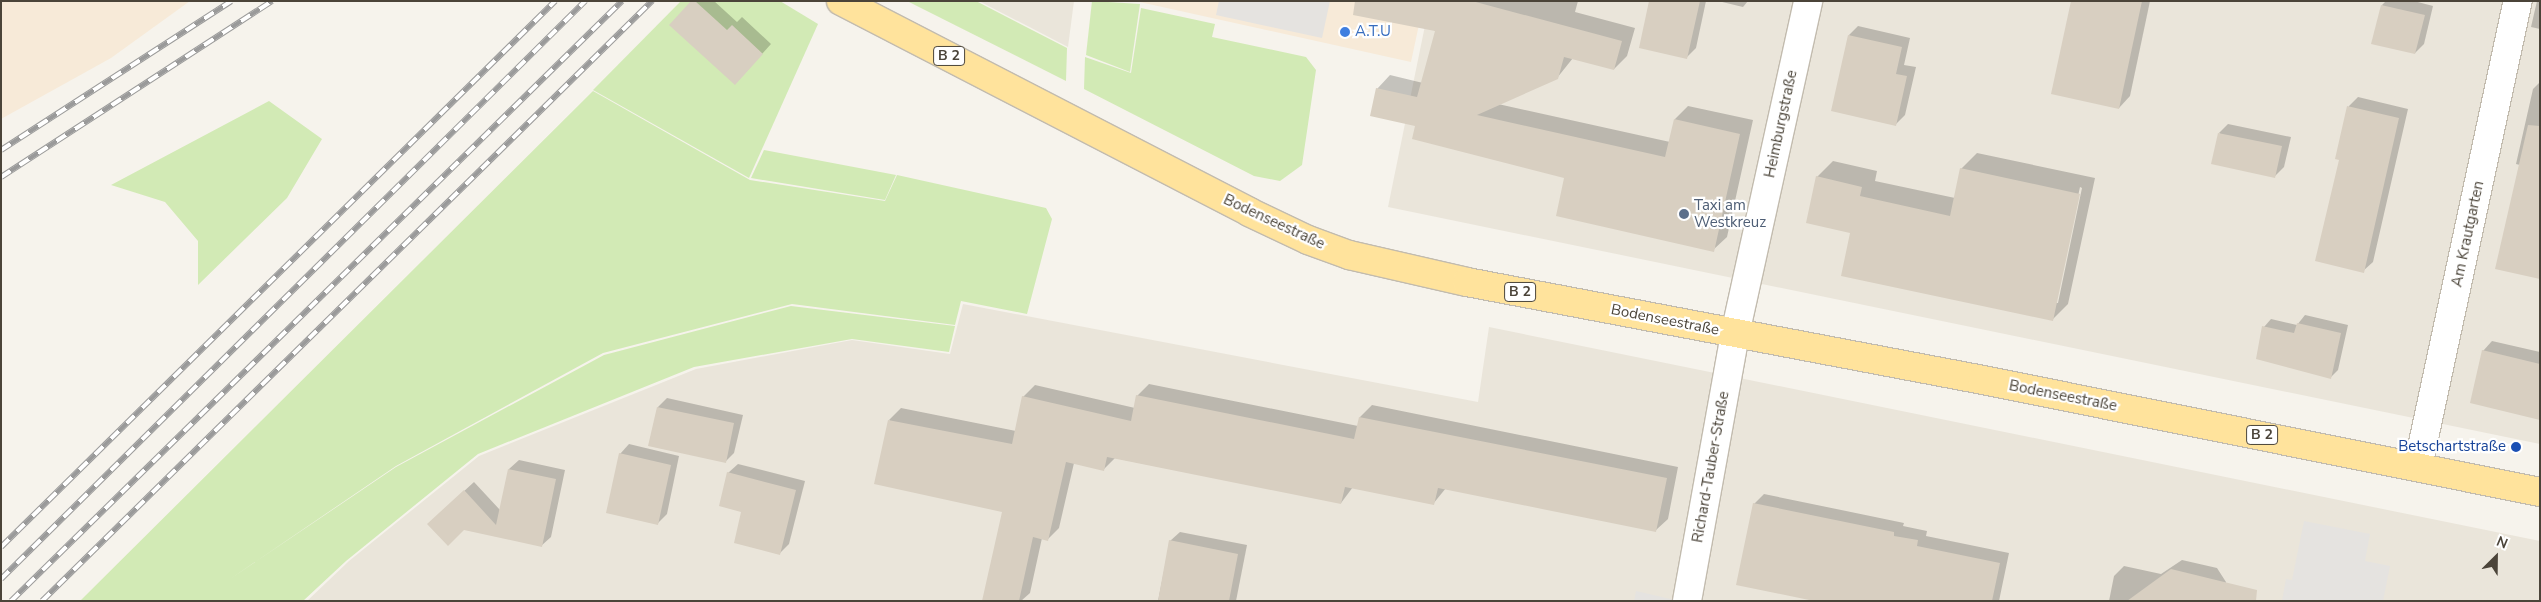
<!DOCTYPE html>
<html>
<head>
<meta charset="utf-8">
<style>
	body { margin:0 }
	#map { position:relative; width:2541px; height:602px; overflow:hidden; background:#f6f3ec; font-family:"Nunito Sans",sans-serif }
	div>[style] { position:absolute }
	.residential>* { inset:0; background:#eae5da }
	.commercial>* { inset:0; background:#f7ead8 }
	.green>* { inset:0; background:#d2eab5 }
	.parking>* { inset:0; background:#e5e3e0 }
	.shadow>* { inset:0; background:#0003 }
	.building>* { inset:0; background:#d8cfc1 }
	.roads { filter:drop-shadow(1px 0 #c2bbae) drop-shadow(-1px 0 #c2bbae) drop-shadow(0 1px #c2bbae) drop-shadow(0 -1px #c2bbae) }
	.minor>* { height:28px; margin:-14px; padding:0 14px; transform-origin:14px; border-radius:14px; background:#fff }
	.primary>* { height:28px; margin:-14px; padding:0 14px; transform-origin:14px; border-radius:14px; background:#ffe39c }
	.rail>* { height:5.5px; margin-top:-2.75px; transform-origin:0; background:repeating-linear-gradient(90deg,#fff 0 11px,#9a9a9a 0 22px); box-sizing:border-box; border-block:1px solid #9a9a9a }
	.dots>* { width:14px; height:14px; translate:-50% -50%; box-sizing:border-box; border:2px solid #fff; border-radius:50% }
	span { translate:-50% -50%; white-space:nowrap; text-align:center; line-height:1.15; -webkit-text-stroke:4.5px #fff; paint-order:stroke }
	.shield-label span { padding:1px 4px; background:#fff; border:1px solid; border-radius:4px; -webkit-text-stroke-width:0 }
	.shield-label { font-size:14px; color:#4b4439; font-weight:700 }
	.shop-label { font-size:15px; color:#366cbe }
	.left { translate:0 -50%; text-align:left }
	.street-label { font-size:15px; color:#4b4439 }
	.service-label { font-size:15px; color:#4e5e75 }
	.transit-label { font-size:15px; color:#164399 }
	.right { translate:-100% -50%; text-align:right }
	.frame { position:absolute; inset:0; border:2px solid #4b4439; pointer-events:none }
	.north { position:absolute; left:2471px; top:532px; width:50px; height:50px; -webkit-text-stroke:4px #fff; paint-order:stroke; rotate:23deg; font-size:14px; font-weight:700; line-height:20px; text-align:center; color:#4b4439 }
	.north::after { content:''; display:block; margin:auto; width:18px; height:22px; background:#4b4439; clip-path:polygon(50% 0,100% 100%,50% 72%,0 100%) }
</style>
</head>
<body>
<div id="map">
	<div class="residential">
		<div style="clip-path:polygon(979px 1px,1074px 1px,1068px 47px)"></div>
		<div style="clip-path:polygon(1430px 1px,2540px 1px,2540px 444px,1388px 207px)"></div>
		<div style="clip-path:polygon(963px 304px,1478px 402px,1489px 327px,2540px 541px,2540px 601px,307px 601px,349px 561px,479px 456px,696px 369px,852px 340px,950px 354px)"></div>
	</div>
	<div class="commercial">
		<div style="clip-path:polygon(1px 1px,190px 1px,111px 58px,1px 119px)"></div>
		<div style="clip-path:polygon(1135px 1px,1424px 1px,1411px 62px)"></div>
	</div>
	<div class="green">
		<div style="clip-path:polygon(681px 1px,780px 1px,818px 24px,749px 178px,593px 90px)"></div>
		<div style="clip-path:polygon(907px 1px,976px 1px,1067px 48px,1066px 81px)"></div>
		<div style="clip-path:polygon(1092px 1px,1140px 4px,1130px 72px,1086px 55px)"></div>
		<div style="clip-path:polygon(1141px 8px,1215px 24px,1212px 37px,1306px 57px,1316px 70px,1302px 165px,1280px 181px,1254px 176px,1084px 89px,1085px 57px,1131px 73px)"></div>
		<div style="clip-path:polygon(593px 91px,750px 180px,885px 201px,897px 175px,1046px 208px,1052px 219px,1027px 314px,961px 301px,955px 325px,792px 304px,603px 353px,396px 466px,230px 579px,396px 467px,604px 355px,791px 306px,955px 326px,949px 352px,852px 339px,694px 367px,478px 454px,346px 561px,303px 601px,80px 601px)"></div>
		<div style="clip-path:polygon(269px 101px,322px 139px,287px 198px,198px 285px,198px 241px,165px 202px,111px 185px)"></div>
		<div style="clip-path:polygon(764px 150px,896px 175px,885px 200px,751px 178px)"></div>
	</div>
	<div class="parking">
		<div style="clip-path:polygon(1219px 1px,1330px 1px,1322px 38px,1216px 15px)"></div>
		<div style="clip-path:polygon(2304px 521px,2370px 534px,2365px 561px,2390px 566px,2383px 601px,2282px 601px,2286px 579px,2292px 580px)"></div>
		<div style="clip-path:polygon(1636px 591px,1679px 601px,1634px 601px)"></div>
	</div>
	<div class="shadow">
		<div style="clip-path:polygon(692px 1px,714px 1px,737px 22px,742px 17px,771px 44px,744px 74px)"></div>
		<div style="clip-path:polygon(1370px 1px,1578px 1px,1575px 12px,1635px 28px,1627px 56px,1614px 69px,1573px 58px,1557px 78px,1498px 104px,1670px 142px,1675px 119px,1688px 106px,1753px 120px,1727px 237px,1713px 250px,1565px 177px,1417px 125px,1377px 89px,1390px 75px,1423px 83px,1436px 31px)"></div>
		<div style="clip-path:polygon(1651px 1px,1706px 1px,1696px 48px,1687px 57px)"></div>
		<div style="clip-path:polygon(1718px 1px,1748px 1px,1743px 7px)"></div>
		<div style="clip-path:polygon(2073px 1px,2150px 1px,2130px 96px,2119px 108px)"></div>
		<div style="clip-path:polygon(2386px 1px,2414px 1px,2433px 6px,2424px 44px,2415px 53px,2382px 5px)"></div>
		<div style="clip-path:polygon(2537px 1px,2540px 1px,2540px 29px,2531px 27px)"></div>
		<div style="clip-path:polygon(1858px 26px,1910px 38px,1904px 65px,1916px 67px,1905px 115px,1896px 124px,1849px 35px)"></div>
		<div style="clip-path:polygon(2540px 82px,2540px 277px,2520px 165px,2516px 164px,2533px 89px)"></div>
		<div style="clip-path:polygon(2358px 97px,2408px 109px,2373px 262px,2363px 271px,2340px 159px,2336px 158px,2349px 106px)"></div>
		<div style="clip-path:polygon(2228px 124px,2291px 137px,2284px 167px,2275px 176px,2219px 133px)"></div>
		<div style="clip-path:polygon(evenodd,1977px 153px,2095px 178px,2068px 304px,2052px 320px,1852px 232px,1817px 177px,1833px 161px,1877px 171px,1875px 181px,1955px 198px,1961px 169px,1977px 153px,2080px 187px,2082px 188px,2058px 303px,2055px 303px,2080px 187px)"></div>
		<div style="clip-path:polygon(2305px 315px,2348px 325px,2338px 370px,2330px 378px,2264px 327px,2271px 319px,2297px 325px)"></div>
		<div style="clip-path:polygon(2492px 341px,2540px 352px,2540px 419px,2483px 351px)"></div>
		<div style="clip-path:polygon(1149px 384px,1358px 426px,1360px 417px,1372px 405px,1678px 467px,1668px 519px,1656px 530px,1446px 488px,1433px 504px,1353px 487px,1341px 503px,1115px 458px,1104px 469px,1074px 463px,1059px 528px,1048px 539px,1042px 538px,1030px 593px,1021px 601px,1001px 601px,1003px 512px,889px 420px,901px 408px,1016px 431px,1023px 397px,1035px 385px,1135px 408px,1137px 396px)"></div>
		<div style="clip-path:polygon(667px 398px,743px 415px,734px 453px,725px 462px,650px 445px,658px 407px)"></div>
		<div style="clip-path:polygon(629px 444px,679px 456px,667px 514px,658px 523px,620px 454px)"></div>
		<div style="clip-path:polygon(519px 460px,565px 470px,551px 537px,541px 546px,438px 515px,474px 482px,500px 510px,509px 469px)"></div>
		<div style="clip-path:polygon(738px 464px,805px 481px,789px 544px,780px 553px,743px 511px,728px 473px)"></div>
		<div style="clip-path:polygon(1764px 494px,1904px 523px,1903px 526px,1927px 531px,1926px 536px,2009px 553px,1999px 601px,1821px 601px,1754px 504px)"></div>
		<div style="clip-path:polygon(1180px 532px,1247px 545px,1236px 601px,1158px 601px,1170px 541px)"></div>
		<div style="clip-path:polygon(2182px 560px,2217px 568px,2226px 582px,2222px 601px,2109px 601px,2114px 576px,2124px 566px,2161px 574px)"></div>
	</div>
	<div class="building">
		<div style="clip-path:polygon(691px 1px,695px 1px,727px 30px,732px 25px,763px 54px,735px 85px,669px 25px)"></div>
		<div style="clip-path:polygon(1355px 1px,1472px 1px,1622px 41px,1614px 70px,1564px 57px,1558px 79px,1477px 115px,1665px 157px,1674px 119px,1740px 134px,1714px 252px,1556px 216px,1564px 178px,1412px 139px,1415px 126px,1370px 116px,1376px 88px,1417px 97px,1435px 31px,1353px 15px)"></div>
		<div style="clip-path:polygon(1649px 1px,1700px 1px,1687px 59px,1639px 48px)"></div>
		<div style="clip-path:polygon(2071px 1px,2142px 1px,2119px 109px,2051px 94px)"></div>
		<div style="clip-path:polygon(2381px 5px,2425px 15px,2415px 54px,2371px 44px)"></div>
		<div style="clip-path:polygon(1848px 35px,1902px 47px,1896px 74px,1907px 76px,1896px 126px,1831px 111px)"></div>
		<div style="clip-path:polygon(2347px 106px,2399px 118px,2364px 273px,2315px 261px,2339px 160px,2335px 159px)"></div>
		<div style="clip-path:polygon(2528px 125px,2540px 126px,2540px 279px,2495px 269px)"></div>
		<div style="clip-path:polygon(2218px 133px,2282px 146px,2275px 178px,2211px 164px)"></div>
		<div style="clip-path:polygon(1960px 168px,2080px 194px,2053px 321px,1841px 276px,1850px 233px,1806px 223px,1816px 176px,1862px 187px,1860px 196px,1950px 216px)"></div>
		<div style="clip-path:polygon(2297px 323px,2341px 333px,2331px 379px,2256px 359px,2262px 326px,2294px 333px)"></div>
		<div style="clip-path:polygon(2482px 350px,2540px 364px,2540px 420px,2470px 403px)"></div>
		<div style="clip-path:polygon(1136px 395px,1354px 439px,1359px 417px,1667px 478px,1656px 532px,1438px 488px,1434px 505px,1345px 487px,1341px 504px,1107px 457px,1104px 471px,1066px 462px,1048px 541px,1033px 537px,1019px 601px,982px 601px,1002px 512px,874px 484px,888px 420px,1012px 444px,1022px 396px,1131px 421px)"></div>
		<div style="clip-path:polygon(657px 407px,734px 423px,726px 463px,648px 446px)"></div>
		<div style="clip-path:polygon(619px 453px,671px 465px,658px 525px,606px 513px)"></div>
		<div style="clip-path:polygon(508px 469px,556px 479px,542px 547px,464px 530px,448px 546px,427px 524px,464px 490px,496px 525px)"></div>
		<div style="clip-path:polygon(727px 472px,796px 490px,780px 555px,734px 543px,741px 512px,719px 506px)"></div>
		<div style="clip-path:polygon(1753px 503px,1894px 532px,1894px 536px,1918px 540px,1917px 546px,2000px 563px,1992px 601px,1814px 601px,1736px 585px)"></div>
		<div style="clip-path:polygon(1169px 540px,1238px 554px,1229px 601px,1158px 601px)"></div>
		<div style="clip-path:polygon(2171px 569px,2257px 590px,2256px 601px,2127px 601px)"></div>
	</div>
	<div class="roads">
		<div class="minor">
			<div style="left:2418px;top:466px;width:476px;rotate:-77.9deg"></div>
			<div style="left:1687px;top:601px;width:271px;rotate:-79.8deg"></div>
			<div style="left:1735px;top:334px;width:341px;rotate:-77.6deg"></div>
		</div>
		<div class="primary">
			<div style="left:841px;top:1px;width:459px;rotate:27.3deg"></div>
			<div style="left:1249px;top:212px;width:65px;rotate:25.4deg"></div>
			<div style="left:1308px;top:240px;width:44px;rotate:20.1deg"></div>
			<div style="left:1349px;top:255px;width:121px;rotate:12.9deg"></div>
			<div style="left:1467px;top:282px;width:525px;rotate:10.75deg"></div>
			<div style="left:1983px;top:380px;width:568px;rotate:11.37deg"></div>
		</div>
	</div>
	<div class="rail">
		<div style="left:1px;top:150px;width:274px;rotate:-32.9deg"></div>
		<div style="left:1px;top:177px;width:323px;rotate:-33deg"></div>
		<div style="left:1px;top:547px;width:778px;rotate:-44.58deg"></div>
		<div style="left:1px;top:579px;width:822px;rotate:-44.7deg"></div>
		<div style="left:11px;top:601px;width:856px;rotate:-44.48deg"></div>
		<div style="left:42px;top:601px;width:856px;rotate:-44.53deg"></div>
	</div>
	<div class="dots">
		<div style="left:1345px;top:32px;background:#3f7fe0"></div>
		<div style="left:1684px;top:214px;background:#5c6f8a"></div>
		<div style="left:2516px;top:447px;background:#1a4fb4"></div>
	</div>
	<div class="shield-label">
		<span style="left:949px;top:56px">B 2</span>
		<span style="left:1520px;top:292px">B 2</span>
		<span style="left:2262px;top:435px">B 2</span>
	</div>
	<div class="shop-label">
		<span class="left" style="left:1355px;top:32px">A.T.U</span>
	</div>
	<div class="street-label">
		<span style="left:1781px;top:124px;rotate:-78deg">Heimburgstraße</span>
		<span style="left:1274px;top:222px;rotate:25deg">Bodenseestraße</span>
		<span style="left:2468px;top:234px;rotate:-78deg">Am Krautgarten</span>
		<span style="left:1665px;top:320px;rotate:11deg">Bodenseestraße</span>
		<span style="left:2063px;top:396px;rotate:11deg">Bodenseestraße</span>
		<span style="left:1711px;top:467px;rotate:-80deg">Richard-Tauber-Straße</span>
	</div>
	<div class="service-label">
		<span class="left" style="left:1694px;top:214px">Taxi am<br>Westkreuz</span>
	</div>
	<div class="transit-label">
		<span class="right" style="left:2506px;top:447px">Betschartstraße</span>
	</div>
	<div class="frame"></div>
	<div class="north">N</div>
</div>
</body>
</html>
